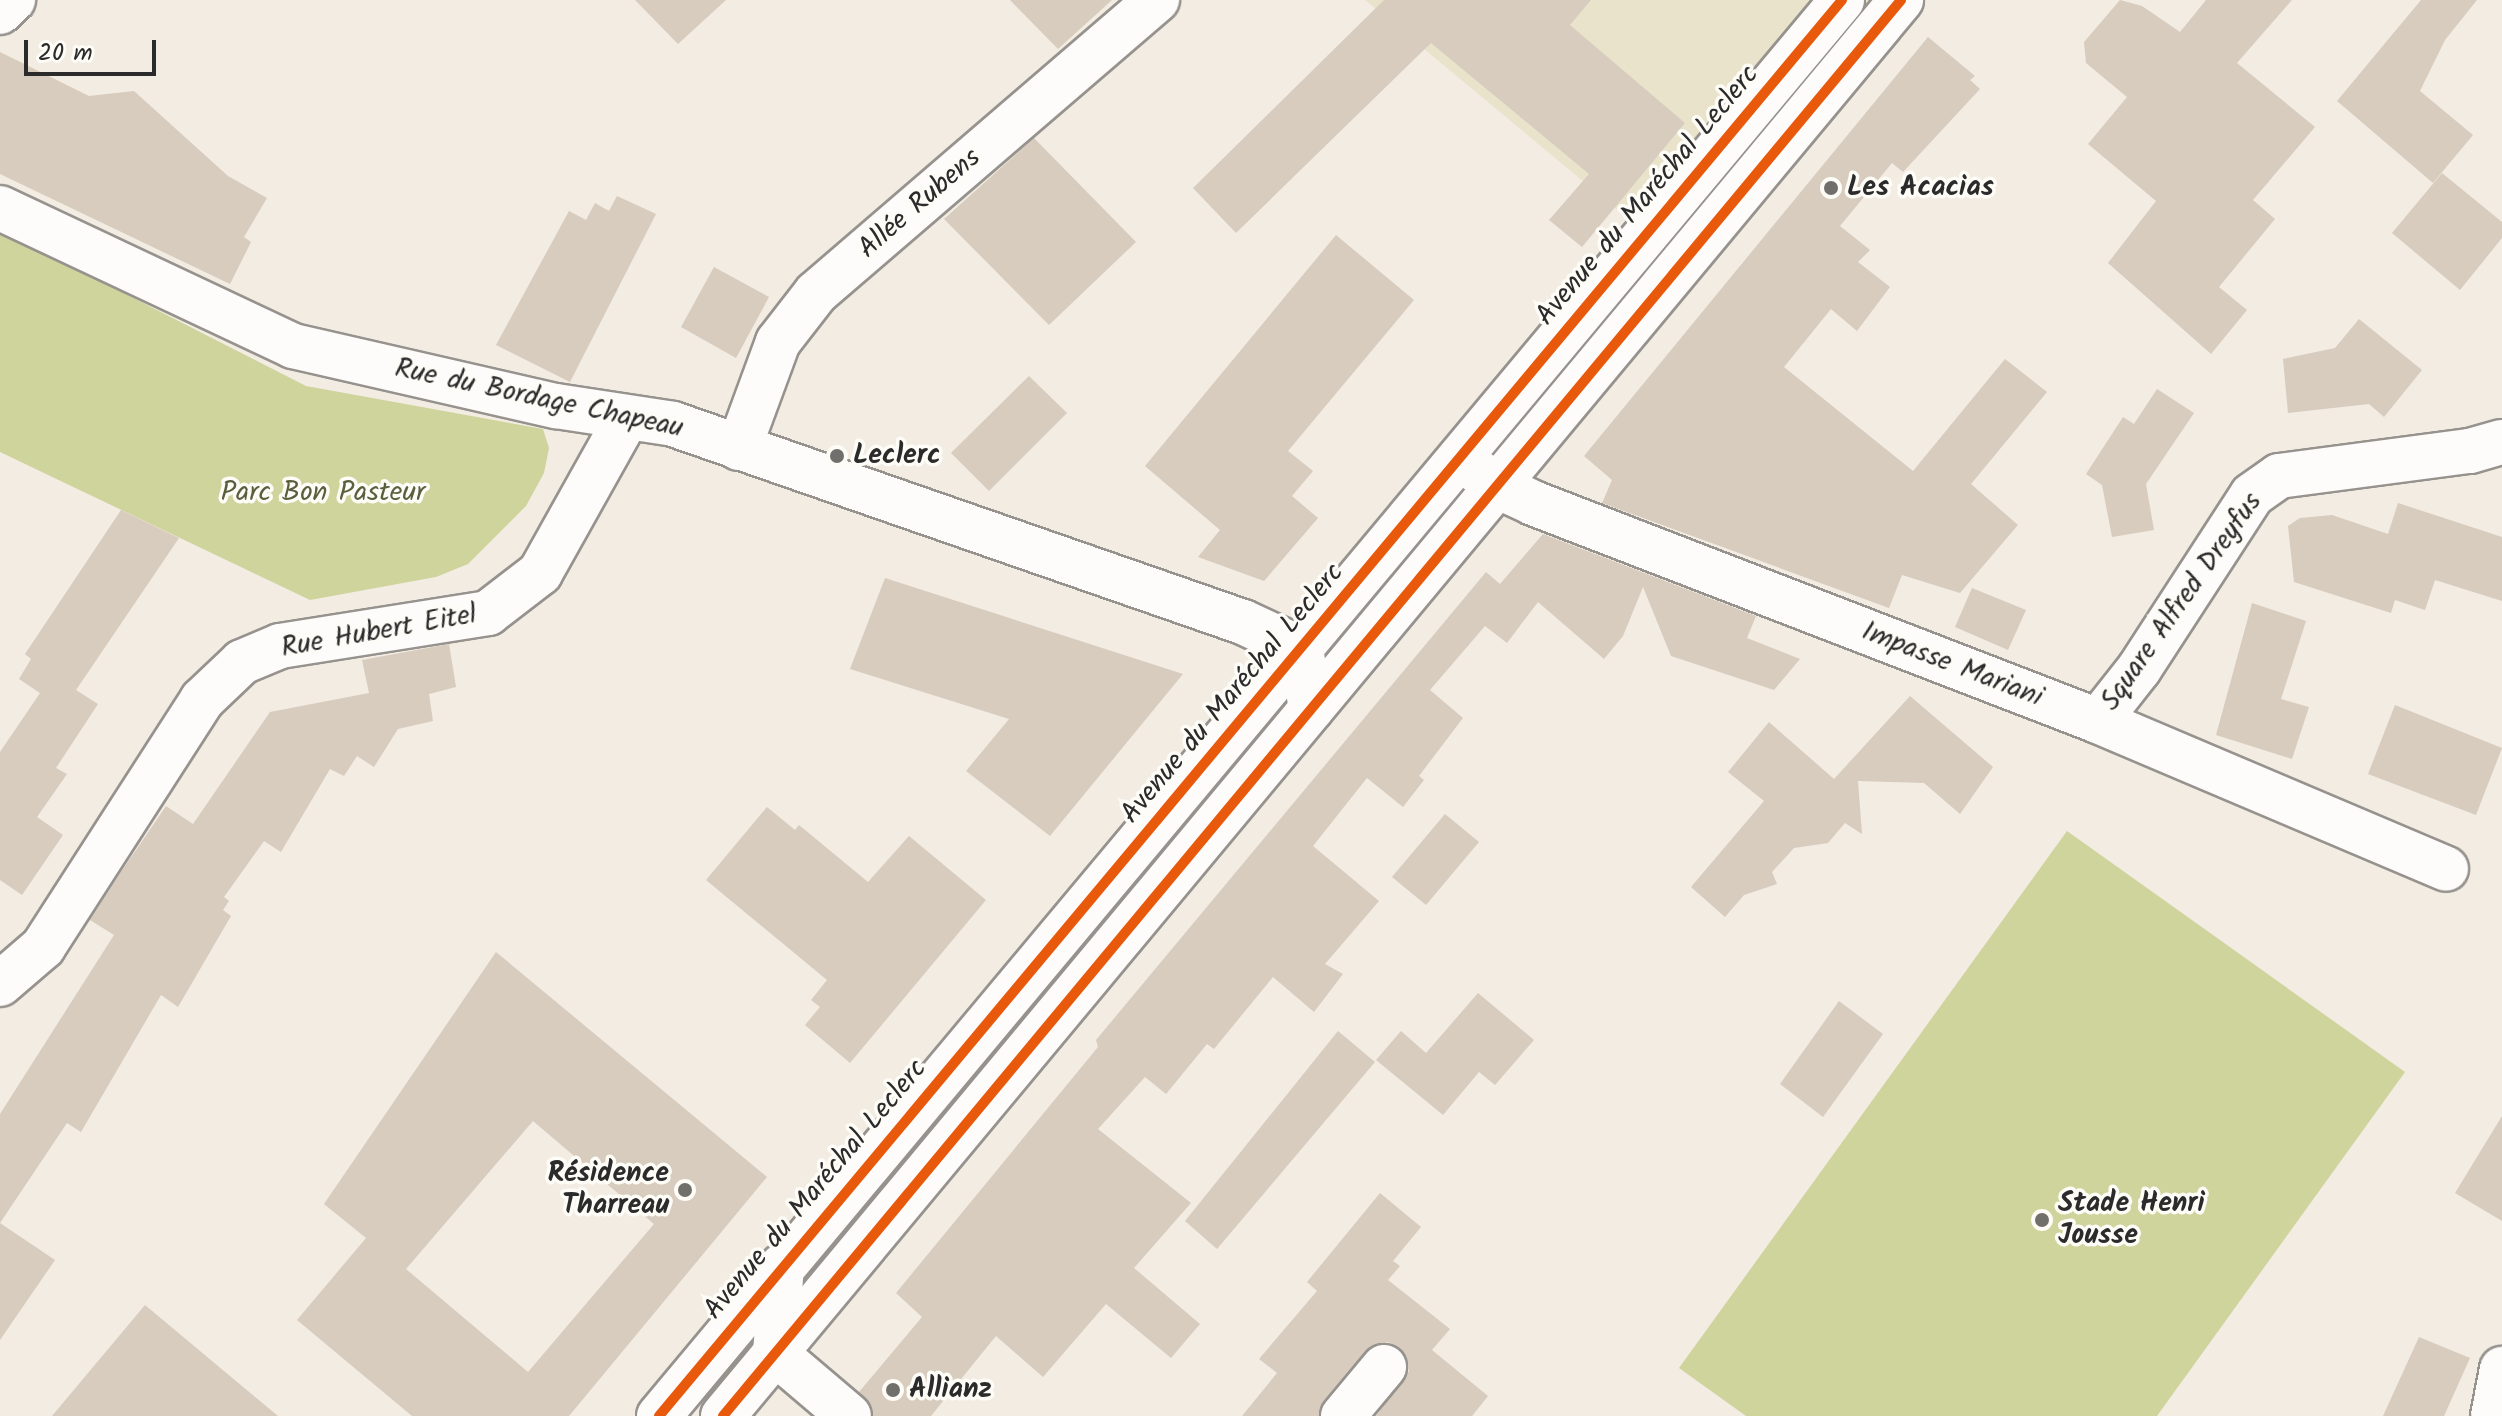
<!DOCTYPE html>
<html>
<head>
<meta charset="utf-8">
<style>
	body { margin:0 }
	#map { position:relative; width:2502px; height:1416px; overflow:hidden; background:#f3ece3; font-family:Kalam,sans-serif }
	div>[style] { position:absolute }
	.built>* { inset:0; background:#e9e3cc }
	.green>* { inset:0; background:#cfd39c }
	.building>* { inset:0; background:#d7ccbd }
	.roads { filter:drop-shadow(2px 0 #96928d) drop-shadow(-2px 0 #96928d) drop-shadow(0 2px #96928d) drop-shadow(0 -2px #96928d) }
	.street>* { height:44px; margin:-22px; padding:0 22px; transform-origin:22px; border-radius:22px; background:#fdfcfb }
	.secondary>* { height:44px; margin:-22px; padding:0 22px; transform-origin:22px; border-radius:22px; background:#fdfcfb }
	.cycleway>* { height:10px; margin:-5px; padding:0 5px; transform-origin:5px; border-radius:5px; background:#e8590c }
	.dots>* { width:22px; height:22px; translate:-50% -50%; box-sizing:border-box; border:4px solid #fdfcf7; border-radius:50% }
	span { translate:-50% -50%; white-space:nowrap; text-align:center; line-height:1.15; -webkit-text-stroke:7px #fdfcf7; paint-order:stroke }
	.poi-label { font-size:28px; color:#2b2b2b; font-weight:700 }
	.left { translate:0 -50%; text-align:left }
	.right { translate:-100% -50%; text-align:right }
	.street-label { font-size:28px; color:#2b2b2b }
	.park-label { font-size:28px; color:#5a5f3e }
	.scale { position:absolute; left:24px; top:40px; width:132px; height:36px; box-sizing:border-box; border:4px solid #2b2b2b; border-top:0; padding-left:10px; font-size:24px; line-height:28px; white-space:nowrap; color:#2b2b2b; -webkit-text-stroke:6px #fdfcf7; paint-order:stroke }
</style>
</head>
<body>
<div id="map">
	<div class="built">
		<div style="clip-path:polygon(1365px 0,1909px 0,1697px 276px)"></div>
	</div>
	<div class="green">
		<div style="clip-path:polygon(0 230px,306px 386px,543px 429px,549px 448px,544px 473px,526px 506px,468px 564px,436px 577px,310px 600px,0 452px)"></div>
		<div style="clip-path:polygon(2067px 831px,2405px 1072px,2157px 1416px,1746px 1416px,1679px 1368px)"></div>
	</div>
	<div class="building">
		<div style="clip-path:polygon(635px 0,726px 0,678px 44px)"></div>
		<div style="clip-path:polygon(1010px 0,1112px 0,1058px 49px)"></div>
		<div style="clip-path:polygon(1384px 0,1591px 0,1570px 25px,1685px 123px,1582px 247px,1549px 220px,1589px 174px,1431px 43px,1236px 233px,1193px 188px)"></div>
		<div style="clip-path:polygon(2120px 0,2142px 6px,2180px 32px,2206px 0,2292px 0,2237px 63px,2315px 127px,2253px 200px,2275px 219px,2219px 287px,2247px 310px,2211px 354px,2108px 263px,2156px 201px,2088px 144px,2127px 97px,2086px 63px,2084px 42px)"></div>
		<div style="clip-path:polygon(2421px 0,2477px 0,2445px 40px,2420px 91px,2473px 135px,2433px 183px,2337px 101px)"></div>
		<div style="clip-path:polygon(1928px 37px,1975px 76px,1970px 80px,1980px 89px,1903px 172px,1892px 163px,1840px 226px,1870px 250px,1858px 262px,1890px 287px,1857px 331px,1831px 309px,1784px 367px,1913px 471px,2005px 359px,2047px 392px,1971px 484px,2018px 525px,1960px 593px,1902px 575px,1889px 608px,1602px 503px,1612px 480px,1584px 456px)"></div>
		<div style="clip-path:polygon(0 52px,89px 96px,134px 91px,228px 176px,267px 198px,244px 237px,251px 242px,230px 284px,0 174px)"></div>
		<div style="clip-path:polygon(1034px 138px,1136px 242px,1049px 325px,944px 219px)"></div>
		<div style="clip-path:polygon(2442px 173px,2502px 222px,2502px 238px,2460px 290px,2392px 233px)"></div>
		<div style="clip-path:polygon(617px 196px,656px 214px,570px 382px,496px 345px,569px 211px,586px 220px,595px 203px,609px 211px)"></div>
		<div style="clip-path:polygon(1336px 235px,1414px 300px,1288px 451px,1313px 471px,1292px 496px,1318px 518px,1264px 581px,1198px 557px,1220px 530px,1145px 466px)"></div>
		<div style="clip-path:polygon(714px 267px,769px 297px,736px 358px,681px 327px)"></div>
		<div style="clip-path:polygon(2359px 319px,2422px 370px,2384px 417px,2369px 404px,2288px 413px,2283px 359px,2335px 348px)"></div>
		<div style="clip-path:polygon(1029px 376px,1067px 413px,989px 491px,951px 453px)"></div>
		<div style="clip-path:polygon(2157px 389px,2194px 413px,2146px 484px,2154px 530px,2112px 537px,2102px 485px,2086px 474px,2123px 417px,2134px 424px)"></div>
		<div style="clip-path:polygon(2398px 503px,2502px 537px,2502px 601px,2435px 580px,2425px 610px,2395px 600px,2391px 613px,2294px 582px,2288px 526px,2300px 518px,2332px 515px,2388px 534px)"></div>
		<div style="clip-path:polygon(121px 510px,179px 538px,76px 690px,98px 704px,56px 768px,67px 774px,37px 817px,63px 835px,22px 895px,0 880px,0 752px,40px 693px,19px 679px,31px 659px,25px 654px)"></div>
		<div style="clip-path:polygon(1543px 534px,1756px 616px,1747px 638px,1800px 659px,1774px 690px,1671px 656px,1643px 587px,1623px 636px,1604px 659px,1538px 602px,1507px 643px,1485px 626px,1430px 690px,1463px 718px,1419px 776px,1424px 780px,1403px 807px,1367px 778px,1313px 846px,1379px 901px,1325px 964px,1343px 974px,1314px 1012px,1273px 977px,1214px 1049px,1207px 1044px,1166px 1094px,1145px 1077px,1098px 1129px,1191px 1203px,1134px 1268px,1200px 1324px,1171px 1358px,1106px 1304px,1043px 1377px,996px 1336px,931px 1416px,873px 1416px,859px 1392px,922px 1317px,896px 1293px,1098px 1047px,1096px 1040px,1486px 572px,1500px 584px)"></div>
		<div style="clip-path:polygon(885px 578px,1183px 674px,1050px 836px,966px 771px,1009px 719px,850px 669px)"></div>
		<div style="clip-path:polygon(1972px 588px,2026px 610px,2008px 650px,1955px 627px)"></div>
		<div style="clip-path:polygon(2252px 603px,2306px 621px,2281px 699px,2309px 707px,2292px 759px,2216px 735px)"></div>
		<div style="clip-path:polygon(449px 644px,456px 687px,429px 694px,433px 721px,398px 729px,374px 767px,357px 756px,344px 776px,330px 769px,281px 852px,264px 841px,224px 897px,229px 901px,223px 910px,231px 916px,178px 1007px,161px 995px,81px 1132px,67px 1123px,0 1223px,55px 1260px,0 1340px,0 1114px,114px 935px,90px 920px,119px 875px,166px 806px,193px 824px,270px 712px,369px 693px,362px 660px)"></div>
		<div style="clip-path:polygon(1910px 696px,1993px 767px,1960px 814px,1924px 783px,1858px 781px,1862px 834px,1845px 823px,1828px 843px,1794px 848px,1772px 872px,1777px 884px,1744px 895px,1725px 917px,1691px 887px,1764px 801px,1728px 772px,1769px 722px,1834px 779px)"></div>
		<div style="clip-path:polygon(2395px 705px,2502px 748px,2476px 815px,2368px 774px)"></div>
		<div style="clip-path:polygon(767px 807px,795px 830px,799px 825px,868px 882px,909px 836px,986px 900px,850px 1063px,805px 1025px,820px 1007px,811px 1000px,827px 980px,706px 880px)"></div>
		<div style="clip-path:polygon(1445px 814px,1479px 842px,1426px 905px,1392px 877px)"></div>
		<div style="clip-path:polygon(evenodd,496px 952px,767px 1177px,569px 1416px,412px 1416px,297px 1320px,366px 1238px,324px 1204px,496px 952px,533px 1121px,654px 1224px,528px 1372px,406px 1269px,533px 1121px)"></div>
		<div style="clip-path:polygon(1478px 993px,1534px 1040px,1495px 1085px,1479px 1072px,1443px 1115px,1376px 1060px,1401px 1031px,1426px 1053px)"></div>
		<div style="clip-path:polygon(1839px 1001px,1883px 1034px,1823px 1117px,1780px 1084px)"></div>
		<div style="clip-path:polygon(1338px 1031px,1375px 1062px,1217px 1249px,1185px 1221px)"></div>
		<div style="clip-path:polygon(2502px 1116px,2502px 1221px,2455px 1193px)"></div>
		<div style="clip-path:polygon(1380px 1193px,1421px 1227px,1393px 1261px,1400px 1266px,1388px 1280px,1450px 1329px,1432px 1350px,1488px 1396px,1472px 1416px,1376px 1416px,1409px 1371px,1401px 1348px,1388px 1342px,1365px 1351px,1324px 1400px,1319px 1416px,1242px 1416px,1277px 1373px,1259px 1359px,1317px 1291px,1307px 1282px)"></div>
		<div style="clip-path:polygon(145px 1305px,278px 1416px,52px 1416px)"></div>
		<div style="clip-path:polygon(2419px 1337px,2470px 1358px,2444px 1416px,2383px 1416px)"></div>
	</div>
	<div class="roads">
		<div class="street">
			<div style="left:0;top:12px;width:18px;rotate:-43deg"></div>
			<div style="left:0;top:208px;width:324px;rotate:25.2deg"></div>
			<div style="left:293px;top:346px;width:270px;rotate:12.9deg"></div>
			<div style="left:556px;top:406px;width:118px;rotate:8.7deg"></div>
			<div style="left:673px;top:424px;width:603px;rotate:19.16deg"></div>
			<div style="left:1243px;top:622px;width:64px;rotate:25deg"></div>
			<div style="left:1301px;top:649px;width:61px;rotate:80.5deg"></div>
			<div style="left:739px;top:448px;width:113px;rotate:-69.8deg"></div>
			<div style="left:778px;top:342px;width:62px;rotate:-52.2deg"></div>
			<div style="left:816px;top:293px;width:450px;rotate:-40.7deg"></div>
			<div style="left:1460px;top:458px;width:46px;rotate:37.1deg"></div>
			<div style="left:1497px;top:486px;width:40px;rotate:25deg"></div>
			<div style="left:1533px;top:503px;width:606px;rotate:21.1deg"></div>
			<div style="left:2098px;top:721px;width:378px;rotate:23deg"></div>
			<div style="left:2098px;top:721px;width:66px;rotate:-51.7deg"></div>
			<div style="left:2139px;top:669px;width:207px;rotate:-57deg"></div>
			<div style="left:2252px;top:495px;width:33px;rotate:-35deg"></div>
			<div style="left:2279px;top:476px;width:193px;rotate:-7.5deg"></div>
			<div style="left:2470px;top:451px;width:33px;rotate:-16deg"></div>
			<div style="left:0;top:984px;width:57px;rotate:-40.7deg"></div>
			<div style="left:43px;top:947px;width:294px;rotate:-57.2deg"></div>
			<div style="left:202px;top:700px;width:55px;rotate:-43.5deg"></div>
			<div style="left:242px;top:662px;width:41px;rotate:-22.8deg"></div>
			<div style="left:280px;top:646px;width:211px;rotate:-9deg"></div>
			<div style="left:488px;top:613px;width:66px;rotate:-37.6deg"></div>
			<div style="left:540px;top:573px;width:176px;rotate:-60.8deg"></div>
			<div style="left:782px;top:1266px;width:87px;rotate:94.6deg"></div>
			<div style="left:775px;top:1353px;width:97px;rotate:40.4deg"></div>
			<div style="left:1343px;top:1416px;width:64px;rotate:-50.1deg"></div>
			<div style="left:2493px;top:1416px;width:48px;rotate:-79.2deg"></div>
		</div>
		<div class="secondary">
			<div style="left:659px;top:1416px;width:1845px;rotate:-50.12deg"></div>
			<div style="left:723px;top:1416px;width:1842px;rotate:-50.24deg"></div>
		</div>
	</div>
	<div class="cycleway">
		<div style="left:659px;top:1416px;width:1845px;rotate:-50.12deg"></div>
		<div style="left:723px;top:1416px;width:1842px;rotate:-50.24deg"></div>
	</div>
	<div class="dots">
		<div style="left:1831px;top:188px;background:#716f6b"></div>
		<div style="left:837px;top:456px;background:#716f6b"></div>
		<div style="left:685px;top:1190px;background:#716f6b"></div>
		<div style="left:2042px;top:1220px;background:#716f6b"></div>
		<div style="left:893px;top:1390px;background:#716f6b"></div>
	</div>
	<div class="poi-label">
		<span class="left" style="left:1847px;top:188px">Les Acacias</span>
		<span class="left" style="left:853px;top:456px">Leclerc</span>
		<span class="right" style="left:669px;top:1190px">Résidence<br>Tharreau</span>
		<span class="left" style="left:2058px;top:1220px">Stade Henri<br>Jousse</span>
		<span class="left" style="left:909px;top:1390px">Allianz</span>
	</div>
	<div class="street-label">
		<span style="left:1648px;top:196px;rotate:-50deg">Avenue du Maréchal Leclerc</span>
		<span style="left:920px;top:204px;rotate:-41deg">Allée Rubens</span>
		<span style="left:539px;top:399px;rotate:12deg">Rue du Bordage Chapeau</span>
		<span style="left:2182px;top:602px;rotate:-55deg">Square Alfred Dreyfus</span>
		<span style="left:379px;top:632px;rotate:-10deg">Rue Hubert Eitel</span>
		<span style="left:1952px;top:665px;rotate:21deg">Impasse Mariani</span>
		<span style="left:1233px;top:694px;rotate:-50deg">Avenue du Maréchal Leclerc</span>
		<span style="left:816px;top:1190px;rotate:-50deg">Avenue du Maréchal Leclerc</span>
	</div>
	<div class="park-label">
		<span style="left:323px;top:493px">Parc Bon Pasteur</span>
	</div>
	<div class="scale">20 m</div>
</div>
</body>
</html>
